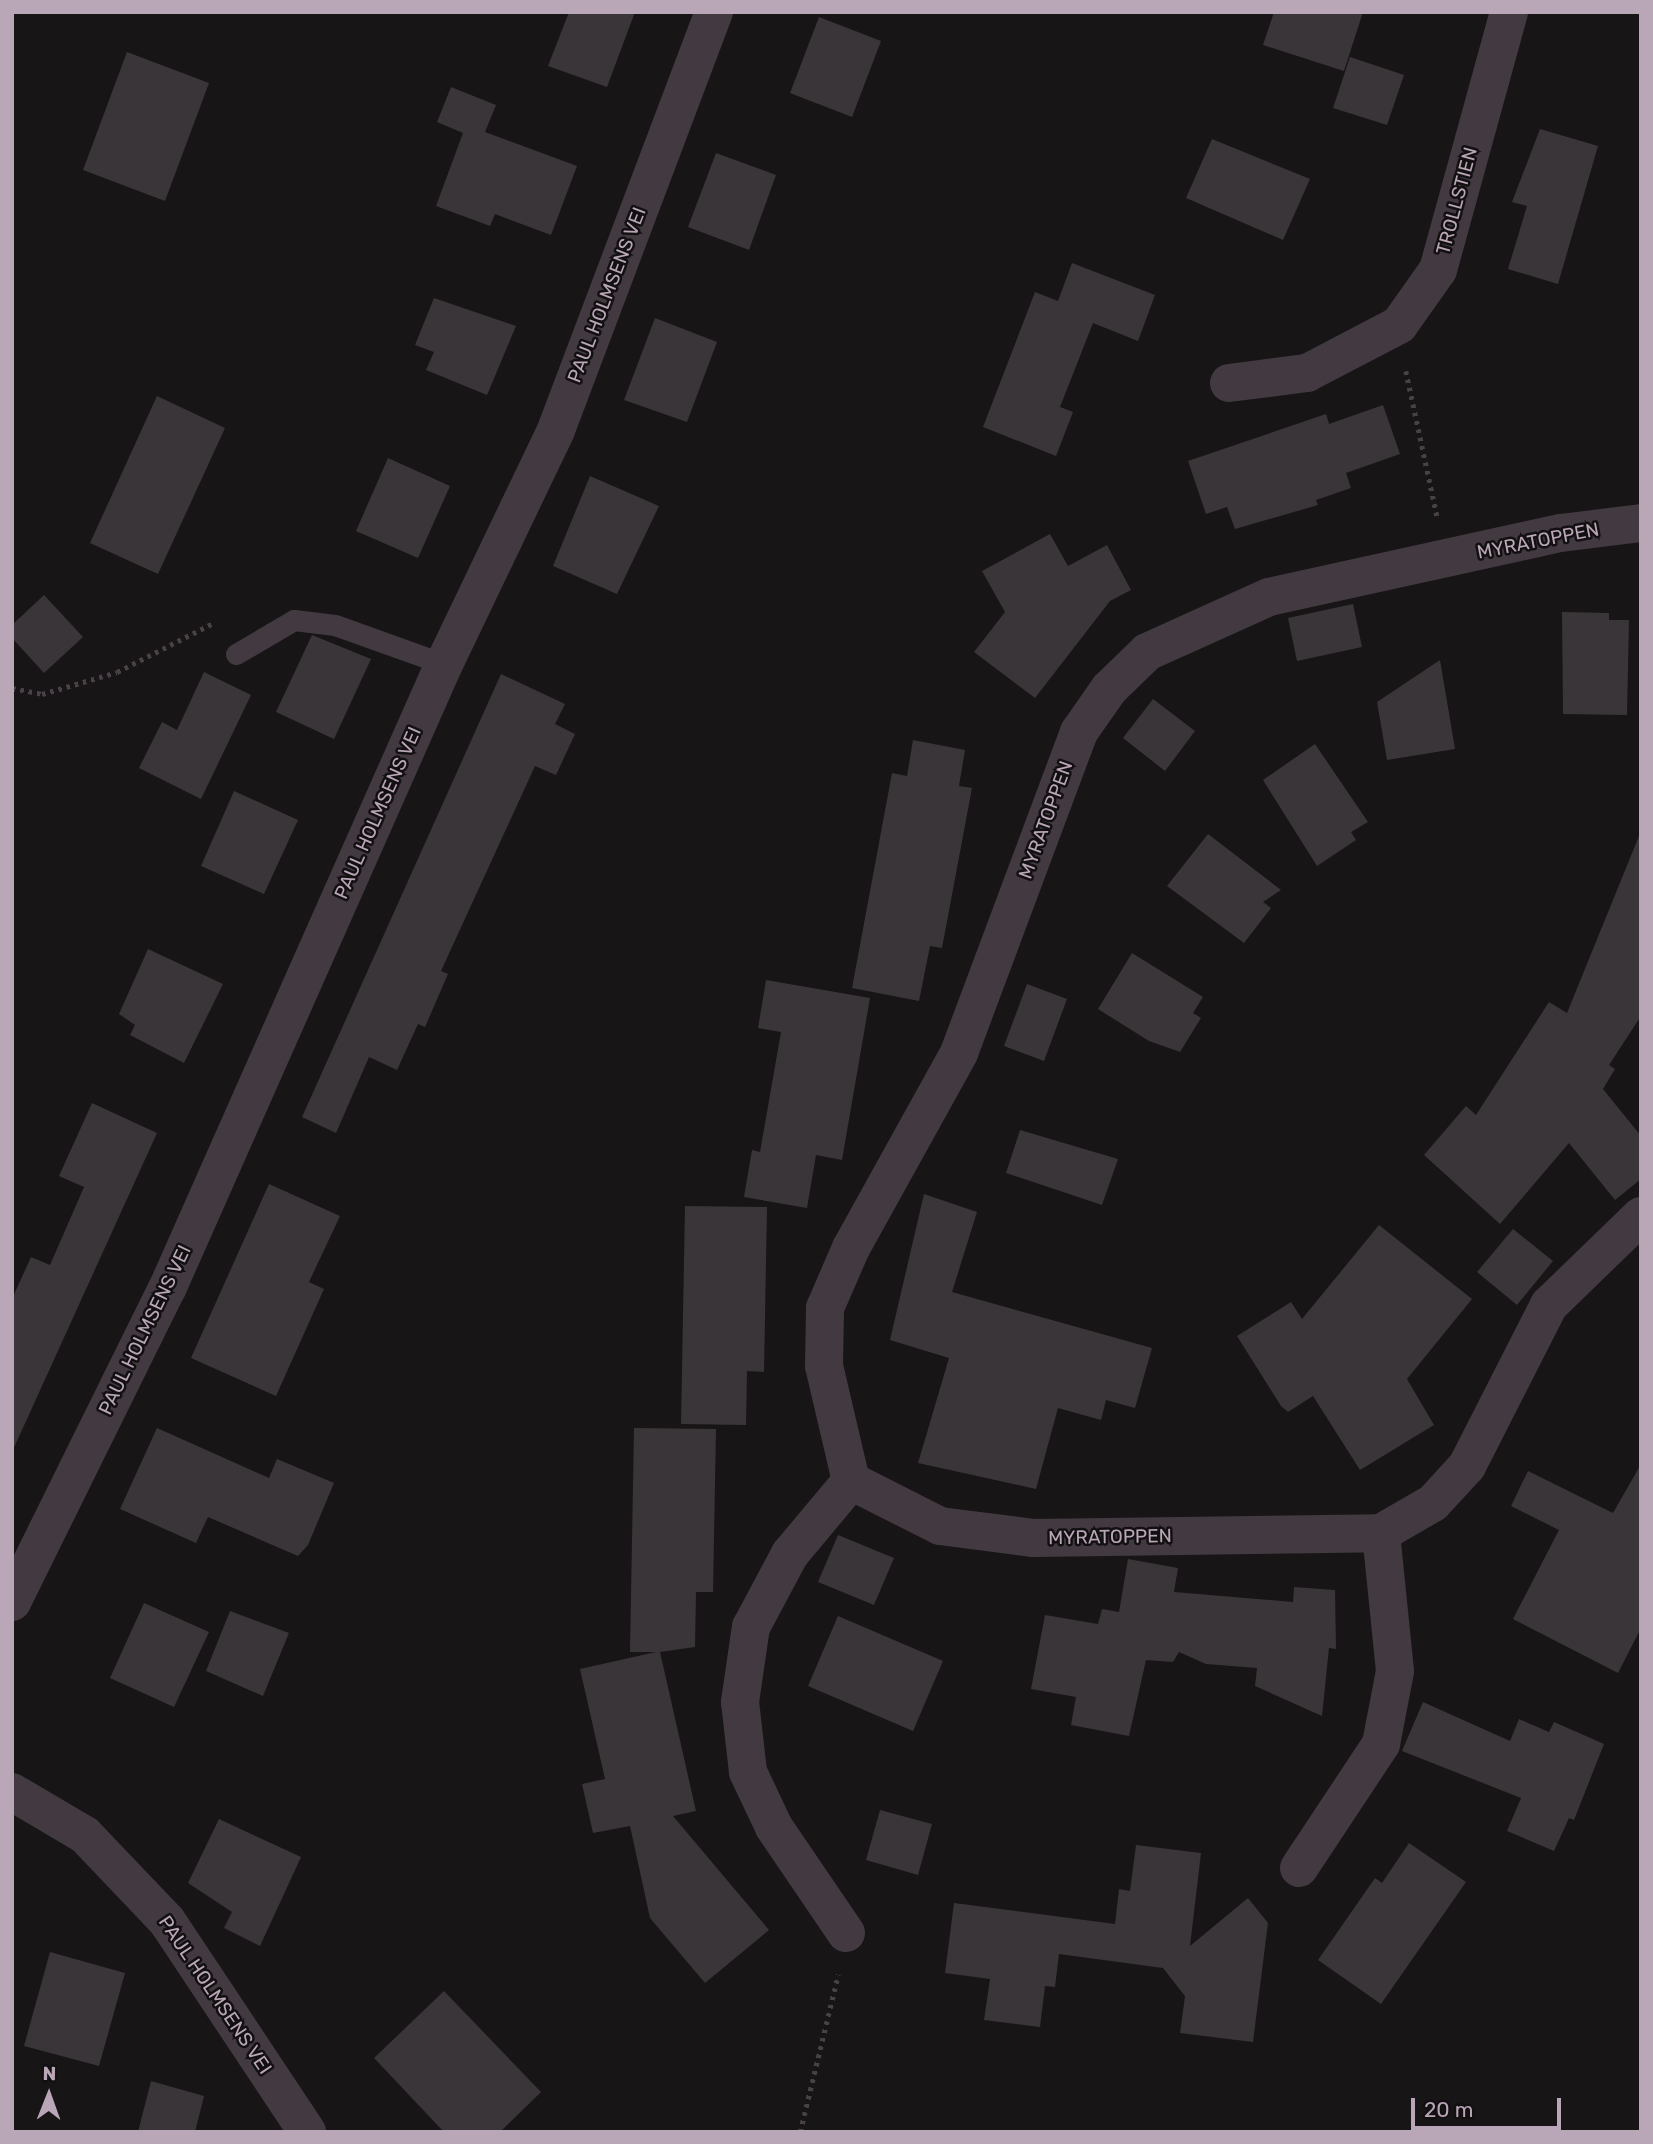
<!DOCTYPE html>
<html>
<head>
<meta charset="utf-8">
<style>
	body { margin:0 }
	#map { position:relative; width:1653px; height:2144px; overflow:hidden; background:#181517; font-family:Rubik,sans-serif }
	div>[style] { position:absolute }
	.building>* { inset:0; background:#3a3538 }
	.path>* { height:4.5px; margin-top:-2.25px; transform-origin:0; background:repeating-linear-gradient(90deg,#494048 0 3.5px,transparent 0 8.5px) }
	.service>* { height:21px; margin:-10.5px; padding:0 10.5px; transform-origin:10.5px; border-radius:10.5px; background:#423a40 }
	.minor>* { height:38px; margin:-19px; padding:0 19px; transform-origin:19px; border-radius:19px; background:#423a40 }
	span { translate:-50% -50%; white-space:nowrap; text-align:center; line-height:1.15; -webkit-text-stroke:5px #131012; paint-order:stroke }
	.street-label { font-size:19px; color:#b9a6b7 }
	.frame { position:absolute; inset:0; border:14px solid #b9a6b7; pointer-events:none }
	.north { position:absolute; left:14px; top:2060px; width:70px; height:70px; -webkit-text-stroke:5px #131012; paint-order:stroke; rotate:1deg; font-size:19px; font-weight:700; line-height:28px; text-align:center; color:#b9a6b7 }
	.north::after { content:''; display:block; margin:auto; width:24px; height:32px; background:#b9a6b7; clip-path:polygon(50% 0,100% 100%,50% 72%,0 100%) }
	.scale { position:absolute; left:1411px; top:2098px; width:150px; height:32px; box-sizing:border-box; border:4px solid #b9a6b7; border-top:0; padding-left:9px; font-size:21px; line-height:24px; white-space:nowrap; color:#b9a6b7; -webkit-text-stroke:5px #131012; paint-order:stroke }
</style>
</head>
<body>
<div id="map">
	<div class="building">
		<div style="clip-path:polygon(569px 12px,635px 12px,607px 87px,548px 66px)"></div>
		<div style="clip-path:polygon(1274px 12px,1363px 12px,1344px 71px,1263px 45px)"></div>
		<div style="clip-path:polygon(819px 17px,881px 41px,852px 117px,790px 93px)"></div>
		<div style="clip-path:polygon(127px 52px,209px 83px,165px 201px,83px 170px)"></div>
		<div style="clip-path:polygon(1350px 57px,1404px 75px,1387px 125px,1333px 108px)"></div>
		<div style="clip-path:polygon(451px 87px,496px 105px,485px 132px,577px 166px,551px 235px,495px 214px,490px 226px,436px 206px,463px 133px,437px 122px)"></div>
		<div style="clip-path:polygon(1540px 129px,1598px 146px,1558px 284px,1508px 269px,1527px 206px,1512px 202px)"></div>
		<div style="clip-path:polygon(1212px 139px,1310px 179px,1283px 240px,1186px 198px)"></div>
		<div style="clip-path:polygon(716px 153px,776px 175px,749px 250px,688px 227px)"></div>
		<div style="clip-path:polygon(1072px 263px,1155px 295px,1138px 341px,1093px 323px,1060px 407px,1073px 412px,1056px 456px,983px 427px,1035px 292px,1058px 301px)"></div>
		<div style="clip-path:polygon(434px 298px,516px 326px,487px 395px,426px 370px,434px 352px,415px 345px)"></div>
		<div style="clip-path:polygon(655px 318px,717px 342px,687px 422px,624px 400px)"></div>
		<div style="clip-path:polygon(157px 396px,225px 428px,158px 574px,90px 543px)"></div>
		<div style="clip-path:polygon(1383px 405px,1400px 454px,1346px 473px,1351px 488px,1316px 500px,1318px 505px,1235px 529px,1227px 507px,1206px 514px,1188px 461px,1326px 414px,1329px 424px)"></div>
		<div style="clip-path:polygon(388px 458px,450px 486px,418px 558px,356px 531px)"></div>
		<div style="clip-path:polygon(590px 476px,659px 506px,617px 594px,553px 566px)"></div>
		<div style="clip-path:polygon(1050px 534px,1068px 566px,1107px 545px,1131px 590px,1110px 601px,1035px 698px,974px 652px,1005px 612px,982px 571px)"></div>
		<div style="clip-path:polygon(44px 595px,83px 637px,44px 673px,12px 638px,12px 625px)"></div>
		<div style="clip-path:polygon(1353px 604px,1362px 647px,1297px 661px,1288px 618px)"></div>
		<div style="clip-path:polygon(1562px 612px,1609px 613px,1609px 620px,1629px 620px,1627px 715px,1563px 714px)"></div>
		<div style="clip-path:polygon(312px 635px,371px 659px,334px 739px,276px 712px)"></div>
		<div style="clip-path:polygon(1440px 660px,1455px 749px,1387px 760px,1377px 702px)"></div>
		<div style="clip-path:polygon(204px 672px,251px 695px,201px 799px,139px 768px,162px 722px,177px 730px)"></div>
		<div style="clip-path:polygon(501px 674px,565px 704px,555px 724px,575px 734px,556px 775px,535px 766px,441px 971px,448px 974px,425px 1027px,418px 1024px,397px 1070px,369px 1057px,336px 1133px,302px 1117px)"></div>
		<div style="clip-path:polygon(1153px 699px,1195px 731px,1165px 771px,1123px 738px)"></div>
		<div style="clip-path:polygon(913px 740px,965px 750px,959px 786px,972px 788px,942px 948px,930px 946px,919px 1001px,852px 988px,892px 773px,907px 776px)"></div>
		<div style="clip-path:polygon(1315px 744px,1368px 822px,1351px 832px,1356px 840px,1317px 866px,1263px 780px)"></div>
		<div style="clip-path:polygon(234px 791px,298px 820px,264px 894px,201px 866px)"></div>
		<div style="clip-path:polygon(1208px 834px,1281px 890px,1263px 902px,1271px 908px,1244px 943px,1167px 886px)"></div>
		<div style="clip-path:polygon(1639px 836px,1641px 1016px,1609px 1065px,1615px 1069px,1603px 1089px,1641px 1136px,1641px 1179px,1615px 1200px,1569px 1143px,1500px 1224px,1424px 1155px,1466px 1106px,1476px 1115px,1549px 1002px,1567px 1013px)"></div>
		<div style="clip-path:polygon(148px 949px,223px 984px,184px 1063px,130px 1035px,135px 1025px,119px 1014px)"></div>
		<div style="clip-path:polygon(1132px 953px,1203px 997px,1193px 1013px,1201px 1018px,1180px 1052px,1149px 1041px,1098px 1009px)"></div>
		<div style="clip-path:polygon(766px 980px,870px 998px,842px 1160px,816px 1155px,807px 1208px,744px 1197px,752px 1150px,760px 1152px,781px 1032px,758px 1028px)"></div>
		<div style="clip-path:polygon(1027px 984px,1067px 999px,1044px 1061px,1004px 1046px)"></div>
		<div style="clip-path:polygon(92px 1103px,157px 1133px,12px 1452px,12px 1299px,31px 1257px,50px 1265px,84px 1187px,59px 1176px)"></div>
		<div style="clip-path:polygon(1020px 1130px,1118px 1159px,1102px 1205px,1006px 1173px)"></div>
		<div style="clip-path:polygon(269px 1184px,340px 1216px,309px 1282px,324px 1289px,276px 1396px,191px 1358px)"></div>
		<div style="clip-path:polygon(924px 1194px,977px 1212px,952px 1292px,1152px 1348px,1135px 1408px,1106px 1400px,1101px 1420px,1058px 1408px,1036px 1489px,918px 1463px,949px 1358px,890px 1340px)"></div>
		<div style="clip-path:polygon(685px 1206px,767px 1207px,764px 1372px,747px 1371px,746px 1425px,681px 1424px)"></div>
		<div style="clip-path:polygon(1379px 1225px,1472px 1299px,1407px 1379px,1434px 1425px,1360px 1470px,1313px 1396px,1288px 1412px,1281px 1406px,1237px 1336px,1291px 1302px,1302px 1319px)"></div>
		<div style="clip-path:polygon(1513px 1229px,1553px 1261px,1517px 1305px,1477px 1272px)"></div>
		<div style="clip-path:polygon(157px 1428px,269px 1478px,277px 1459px,334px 1483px,308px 1545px,298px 1556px,208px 1517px,196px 1543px,120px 1509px)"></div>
		<div style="clip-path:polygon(634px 1428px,716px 1429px,713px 1592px,696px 1592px,695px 1647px,660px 1652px,696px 1811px,673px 1816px,769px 1930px,705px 1983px,650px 1918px,630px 1826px,593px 1833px,582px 1784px,605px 1779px,580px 1669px,656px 1652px,630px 1652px)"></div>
		<div style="clip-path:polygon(1641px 1464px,1641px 1628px,1618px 1673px,1513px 1619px,1559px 1530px,1511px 1506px,1528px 1471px,1613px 1513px)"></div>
		<div style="clip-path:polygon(838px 1535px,894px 1558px,874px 1605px,818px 1582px)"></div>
		<div style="clip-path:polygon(1128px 1559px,1178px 1568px,1174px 1592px,1293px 1602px,1294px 1587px,1335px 1590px,1336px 1649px,1329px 1648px,1322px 1716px,1255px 1686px,1257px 1668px,1206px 1664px,1179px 1652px,1173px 1662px,1146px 1660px,1129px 1736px,1071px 1725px,1076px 1697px,1031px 1689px,1045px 1615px,1098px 1624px,1102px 1609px,1119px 1612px)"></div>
		<div style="clip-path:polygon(144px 1603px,209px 1632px,174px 1707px,110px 1678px)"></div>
		<div style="clip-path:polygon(230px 1611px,289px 1633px,263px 1696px,206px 1671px)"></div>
		<div style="clip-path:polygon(838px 1616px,943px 1661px,913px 1731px,808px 1686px)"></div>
		<div style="clip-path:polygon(1423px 1702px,1510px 1741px,1519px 1719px,1549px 1732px,1554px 1722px,1604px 1744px,1574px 1820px,1569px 1818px,1554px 1851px,1507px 1831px,1521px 1798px,1402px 1751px)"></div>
		<div style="clip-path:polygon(880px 1810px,932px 1824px,918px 1875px,866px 1860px)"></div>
		<div style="clip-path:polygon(219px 1819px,301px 1857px,260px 1946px,224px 1928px,232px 1912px,188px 1883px)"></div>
		<div style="clip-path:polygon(1409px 1843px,1466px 1882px,1381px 2004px,1318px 1960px,1375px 1878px,1382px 1883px)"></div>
		<div style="clip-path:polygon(1136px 1845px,1201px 1853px,1190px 1946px,1248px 1898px,1268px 1923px,1253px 2042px,1180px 2033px,1185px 1996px,1163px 1968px,1059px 1954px,1055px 1987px,1045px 1986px,1040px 2027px,984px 2020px,990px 1979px,945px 1973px,954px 1903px,1115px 1924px,1119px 1889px,1130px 1891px)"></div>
		<div style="clip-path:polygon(50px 1952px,125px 1973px,99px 2066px,24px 2046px)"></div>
		<div style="clip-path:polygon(444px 1991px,541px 2092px,500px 2132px,444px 2132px,374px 2058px)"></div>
		<div style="clip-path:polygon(151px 2081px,204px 2096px,195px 2132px,138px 2132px)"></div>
	</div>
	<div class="path">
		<div style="left:1406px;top:371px;width:148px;rotate:77.9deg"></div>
		<div style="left:12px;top:688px;width:31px;rotate:11deg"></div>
		<div style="left:42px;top:694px;width:78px;rotate:-16.3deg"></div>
		<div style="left:117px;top:672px;width:108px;rotate:-27deg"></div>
		<div style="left:800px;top:2132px;width:162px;rotate:-76.4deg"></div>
	</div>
	<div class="service">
		<div style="left:236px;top:654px;width:67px;rotate:-30.4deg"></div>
		<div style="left:294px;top:620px;width:41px;rotate:7deg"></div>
		<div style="left:335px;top:625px;width:116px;rotate:19.7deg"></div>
	</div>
	<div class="minor">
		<div style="left:1229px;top:383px;width:79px;rotate:-7.3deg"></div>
		<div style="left:1307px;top:373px;width:104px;rotate:-27.6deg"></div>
		<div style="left:1399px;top:325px;width:67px;rotate:-54.7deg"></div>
		<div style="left:1438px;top:270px;width:268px;rotate:-74.6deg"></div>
		<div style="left:851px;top:1481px;width:118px;rotate:-103.2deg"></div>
		<div style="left:824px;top:1366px;width:58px;rotate:-89deg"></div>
		<div style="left:825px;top:1308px;width:65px;rotate:-66.6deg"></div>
		<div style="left:851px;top:1248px;width:223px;rotate:-61deg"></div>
		<div style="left:959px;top:1053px;width:343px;rotate:-69.5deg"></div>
		<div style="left:1079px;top:732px;width:52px;rotate:-55.1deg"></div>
		<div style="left:1109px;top:689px;width:53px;rotate:-44.2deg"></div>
		<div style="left:1147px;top:652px;width:134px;rotate:-24.3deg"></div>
		<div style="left:1269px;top:597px;width:299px;rotate:-12.4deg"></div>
		<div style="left:1561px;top:533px;width:81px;rotate:-7.1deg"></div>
		<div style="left:851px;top:1481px;width:100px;rotate:26.8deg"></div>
		<div style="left:940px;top:1526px;width:95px;rotate:7.3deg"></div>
		<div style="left:1034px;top:1538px;width:347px;rotate:-0.8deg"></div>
		<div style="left:1381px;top:1533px;width:60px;rotate:-30deg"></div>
		<div style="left:1433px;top:1503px;width:50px;rotate:-47.4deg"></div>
		<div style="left:1467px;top:1466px;width:181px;rotate:-63deg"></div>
		<div style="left:1549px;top:1305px;width:128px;rotate:-44.1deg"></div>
		<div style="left:12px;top:1602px;width:349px;rotate:-63.7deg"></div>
		<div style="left:167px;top:1289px;width:684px;rotate:-66.1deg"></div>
		<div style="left:444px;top:664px;width:259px;rotate:-64.4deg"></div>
		<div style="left:556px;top:430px;width:447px;rotate:-69.3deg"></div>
		<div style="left:12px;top:1792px;width:85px;rotate:30.5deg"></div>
		<div style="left:85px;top:1835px;width:119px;rotate:46.4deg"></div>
		<div style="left:167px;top:1921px;width:253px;rotate:56.4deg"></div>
		<div style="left:1299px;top:1868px;width:149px;rotate:-56.5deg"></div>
		<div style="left:1381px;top:1744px;width:74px;rotate:-79.1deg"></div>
		<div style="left:1395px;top:1671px;width:139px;rotate:-95.8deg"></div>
		<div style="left:846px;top:1933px;width:128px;rotate:-124.2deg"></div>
		<div style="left:774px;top:1827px;width:61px;rotate:-115.3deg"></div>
		<div style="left:748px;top:1772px;width:70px;rotate:-96.5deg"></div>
		<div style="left:740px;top:1702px;width:76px;rotate:-81.7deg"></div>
		<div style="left:751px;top:1627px;width:83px;rotate:-61.9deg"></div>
		<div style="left:790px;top:1554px;width:95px;rotate:-50.1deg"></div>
	</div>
	<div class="street-label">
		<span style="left:1457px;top:201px;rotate:-75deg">TROLLSTIEN</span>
		<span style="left:607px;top:295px;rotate:-69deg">PAUL HOLMSENS VEI</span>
		<span style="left:1538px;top:541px;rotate:-11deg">MYRATOPPEN</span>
		<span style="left:378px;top:813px;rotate:-66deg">PAUL HOLMSENS VEI</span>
		<span style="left:1046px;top:820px;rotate:-70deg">MYRATOPPEN</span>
		<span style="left:145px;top:1330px;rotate:-64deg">PAUL HOLMSENS VEI</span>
		<span style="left:1110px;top:1537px;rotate:-1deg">MYRATOPPEN</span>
		<span style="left:215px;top:1995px;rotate:56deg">PAUL HOLMSENS VEI</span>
	</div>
	<div class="frame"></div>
	<div class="north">N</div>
	<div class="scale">20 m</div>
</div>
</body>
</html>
